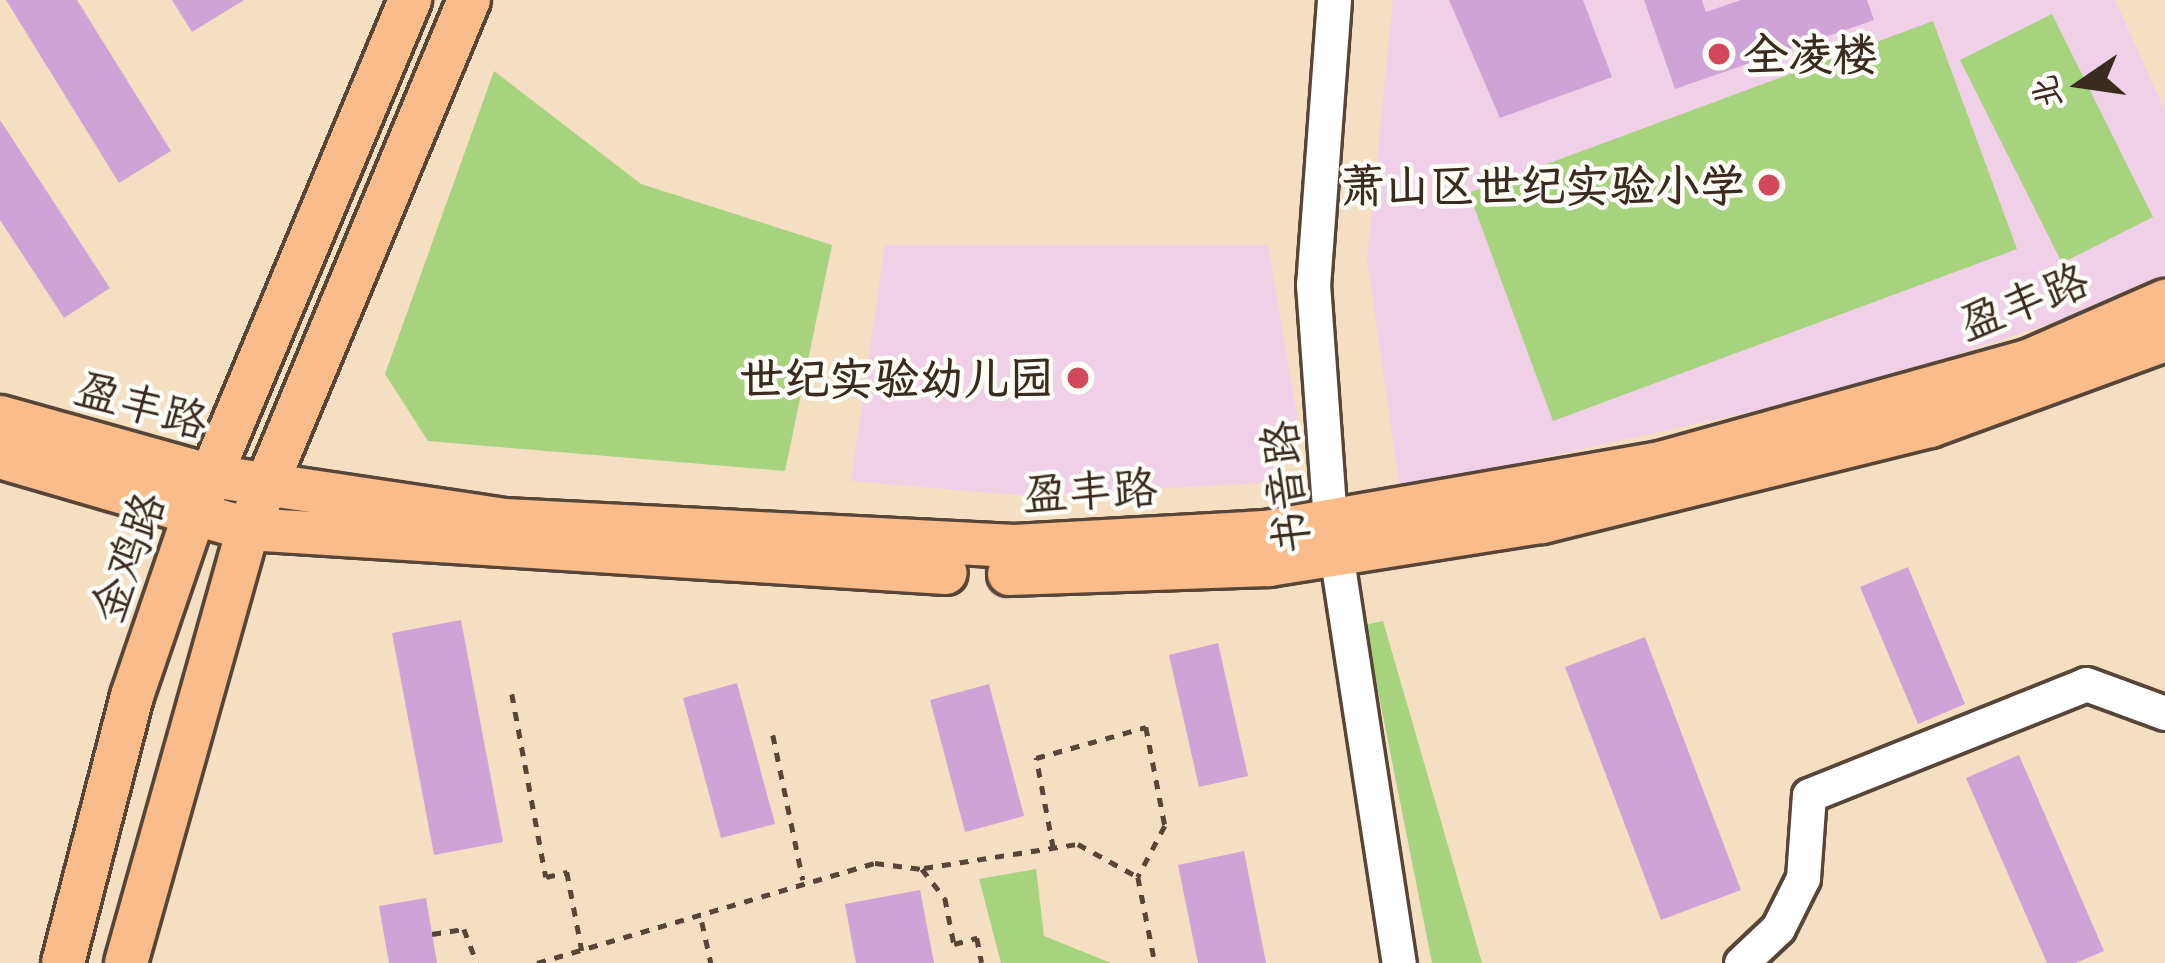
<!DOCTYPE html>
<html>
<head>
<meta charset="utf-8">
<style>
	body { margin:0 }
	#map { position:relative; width:2165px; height:963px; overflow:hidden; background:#f4dfc3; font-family:"Patrick Hand","LXGW WenKai TC",sans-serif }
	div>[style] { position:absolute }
	.built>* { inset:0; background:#efd0e7 }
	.green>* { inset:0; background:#a7d27e }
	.building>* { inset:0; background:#cea4d6 }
	.path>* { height:4.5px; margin-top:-2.25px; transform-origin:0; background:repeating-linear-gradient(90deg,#574537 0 9px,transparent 0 18px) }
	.roads { filter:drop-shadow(3px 0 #574537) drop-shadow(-3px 0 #574537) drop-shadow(0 3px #574537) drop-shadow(0 -3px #574537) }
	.minor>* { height:33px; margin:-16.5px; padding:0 16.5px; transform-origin:16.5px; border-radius:16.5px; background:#fff }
	.major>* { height:42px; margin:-21px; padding:0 21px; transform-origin:21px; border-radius:21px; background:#f9bc8a }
	.dots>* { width:33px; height:33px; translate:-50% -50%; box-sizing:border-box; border:6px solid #fdfcf7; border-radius:50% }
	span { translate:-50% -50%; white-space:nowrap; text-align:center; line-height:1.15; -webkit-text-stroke:9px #fdfcf7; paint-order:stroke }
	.poi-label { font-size:45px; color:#3b2a1e; font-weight:700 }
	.left { translate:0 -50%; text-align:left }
	.right { translate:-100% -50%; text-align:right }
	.street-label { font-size:45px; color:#3b2a1e }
	.north { position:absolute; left:2021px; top:24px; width:120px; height:120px; -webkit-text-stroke:9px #fdfcf7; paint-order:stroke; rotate:257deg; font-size:33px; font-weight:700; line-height:48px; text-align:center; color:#3b2a1e }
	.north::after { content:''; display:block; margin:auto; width:42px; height:54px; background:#3b2a1e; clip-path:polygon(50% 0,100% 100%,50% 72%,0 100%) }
</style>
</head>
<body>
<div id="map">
	<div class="built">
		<div style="clip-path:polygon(1393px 0,2115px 0,2165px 111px,2165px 285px,1854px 389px,1400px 489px,1367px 260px)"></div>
		<div style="clip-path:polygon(885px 245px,1268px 245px,1297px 416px,1293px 460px,1260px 483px,1026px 496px,851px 481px)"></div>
	</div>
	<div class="green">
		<div style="clip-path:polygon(2052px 14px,2153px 217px,2062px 263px,1960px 60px)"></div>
		<div style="clip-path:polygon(1933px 21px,2017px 249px,1553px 421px,1469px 193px)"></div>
		<div style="clip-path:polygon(494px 71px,641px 184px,832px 245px,785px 471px,428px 441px,385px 374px)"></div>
		<div style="clip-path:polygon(1383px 621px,1482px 963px,1432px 963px,1365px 625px)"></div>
		<div style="clip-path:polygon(1036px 869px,1044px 936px,1111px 963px,1001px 963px,979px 879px)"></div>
	</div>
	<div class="building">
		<div style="clip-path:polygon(6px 0,77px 0,171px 151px,119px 183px)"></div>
		<div style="clip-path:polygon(172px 0,244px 0,192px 32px)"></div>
		<div style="clip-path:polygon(1449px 0,1583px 0,1612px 77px,1500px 118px)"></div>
		<div style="clip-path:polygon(1644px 0,1702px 0,1706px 12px,1741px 0,1867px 0,1874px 20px,1675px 89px)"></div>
		<div style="clip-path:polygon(0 120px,110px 288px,64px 318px,0 220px)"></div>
		<div style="clip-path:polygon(1908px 567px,1965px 704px,1918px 724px,1860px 587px)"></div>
		<div style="clip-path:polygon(461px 620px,503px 842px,434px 855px,392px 633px)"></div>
		<div style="clip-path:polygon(1645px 637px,1741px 890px,1661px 920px,1565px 667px)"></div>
		<div style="clip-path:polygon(1218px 643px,1248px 776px,1199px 787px,1169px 655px)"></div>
		<div style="clip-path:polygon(737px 683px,775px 824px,721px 838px,683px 698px)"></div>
		<div style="clip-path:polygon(989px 684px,1024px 816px,965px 832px,930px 700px)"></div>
		<div style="clip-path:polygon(2019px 755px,2104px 951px,2076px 963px,2047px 963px,1966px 778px)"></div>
		<div style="clip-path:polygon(1244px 851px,1266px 963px,1198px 963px,1178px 865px)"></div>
		<div style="clip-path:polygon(920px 890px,934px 963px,856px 963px,845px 904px)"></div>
		<div style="clip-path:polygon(426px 898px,437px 963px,389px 963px,379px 906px)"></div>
	</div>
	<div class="path">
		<div style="left:512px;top:694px;width:186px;rotate:79.5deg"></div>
		<div style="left:546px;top:877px;width:22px;rotate:-13deg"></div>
		<div style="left:567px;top:872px;width:80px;rotate:79.2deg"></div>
		<div style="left:773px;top:735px;width:148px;rotate:78.3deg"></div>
		<div style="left:1053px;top:848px;width:92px;rotate:-100.7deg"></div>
		<div style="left:1036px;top:758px;width:114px;rotate:-15.7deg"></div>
		<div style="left:1146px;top:727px;width:101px;rotate:79.1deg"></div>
		<div style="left:1165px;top:826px;width:58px;rotate:117.9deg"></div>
		<div style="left:924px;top:868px;width:156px;rotate:-8.9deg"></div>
		<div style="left:1078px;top:844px;width:68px;rotate:28.8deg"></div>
		<div style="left:1138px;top:877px;width:88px;rotate:78.8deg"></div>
		<div style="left:702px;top:922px;width:42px;rotate:77.6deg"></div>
		<div style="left:432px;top:934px;width:32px;rotate:-9deg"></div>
		<div style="left:464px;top:929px;width:36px;rotate:69deg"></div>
		<div style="left:537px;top:963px;width:352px;rotate:-16.5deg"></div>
		<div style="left:875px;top:863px;width:47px;rotate:7.3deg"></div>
		<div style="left:922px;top:869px;width:37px;rotate:52deg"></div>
		<div style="left:945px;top:898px;width:47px;rotate:78.9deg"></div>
		<div style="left:954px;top:944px;width:24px;rotate:-15deg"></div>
		<div style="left:977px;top:938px;width:25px;rotate:79deg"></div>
	</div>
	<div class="roads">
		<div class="minor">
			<div style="left:1334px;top:0;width:285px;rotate:94.2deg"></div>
			<div style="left:1313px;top:284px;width:224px;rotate:85.9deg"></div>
			<div style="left:1329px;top:507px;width:461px;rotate:81.3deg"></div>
			<div style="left:1741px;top:963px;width:51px;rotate:-43.4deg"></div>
			<div style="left:1778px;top:928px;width:56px;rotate:-63.4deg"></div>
			<div style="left:1803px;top:878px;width:83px;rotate:-85.9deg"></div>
			<div style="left:1809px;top:795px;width:298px;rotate:-21.8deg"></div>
			<div style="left:2086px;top:684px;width:84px;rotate:20.2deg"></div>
		</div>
		<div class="major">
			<div style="left:0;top:417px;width:219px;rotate:15.6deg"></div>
			<div style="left:211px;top:476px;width:297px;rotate:8.5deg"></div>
			<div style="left:505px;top:520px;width:510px;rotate:2.92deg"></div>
			<div style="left:1014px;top:546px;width:251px;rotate:-3.2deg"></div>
			<div style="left:1265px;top:532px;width:401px;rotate:-9.9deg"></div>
			<div style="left:1660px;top:463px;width:382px;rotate:-15.5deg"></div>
			<div style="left:2028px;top:361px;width:150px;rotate:-23.7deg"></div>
			<div style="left:0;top:457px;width:258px;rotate:16.2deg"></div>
			<div style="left:248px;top:529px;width:699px;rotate:3.61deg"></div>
			<div style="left:1009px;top:574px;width:260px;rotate:-2deg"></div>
			<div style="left:1269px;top:565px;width:276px;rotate:-9deg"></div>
			<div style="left:1542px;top:522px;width:400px;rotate:-13.9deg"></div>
			<div style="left:1930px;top:426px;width:250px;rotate:-20.1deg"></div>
			<div style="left:63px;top:963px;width:276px;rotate:-75.5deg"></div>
			<div style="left:132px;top:696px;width:185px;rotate:-71.1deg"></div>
			<div style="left:192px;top:521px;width:565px;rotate:-67.29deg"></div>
			<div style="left:126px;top:963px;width:451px;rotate:-74.3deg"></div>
			<div style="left:248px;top:529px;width:573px;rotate:-67.33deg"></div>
		</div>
	</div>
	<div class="dots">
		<div style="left:1719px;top:54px;background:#d1495b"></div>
		<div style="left:1769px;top:185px;background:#d1495b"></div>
		<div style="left:1078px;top:378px;background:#d1495b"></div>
	</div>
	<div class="poi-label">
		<span class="left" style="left:1743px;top:54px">全凌楼</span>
		<span class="right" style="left:1745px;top:185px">萧山区世纪实验小学</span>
		<span class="right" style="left:1054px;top:378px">世纪实验幼儿园</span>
	</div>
	<div class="street-label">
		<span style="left:2023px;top:301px;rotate:-21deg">盈丰路</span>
		<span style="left:142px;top:404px;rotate:16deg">盈丰路</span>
		<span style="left:1285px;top:488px;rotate:-96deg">书音路</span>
		<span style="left:1090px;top:490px;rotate:-3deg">盈丰路</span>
		<span style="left:127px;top:557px;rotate:-70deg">金鸡路</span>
	</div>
	<div class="north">北</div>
</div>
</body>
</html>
